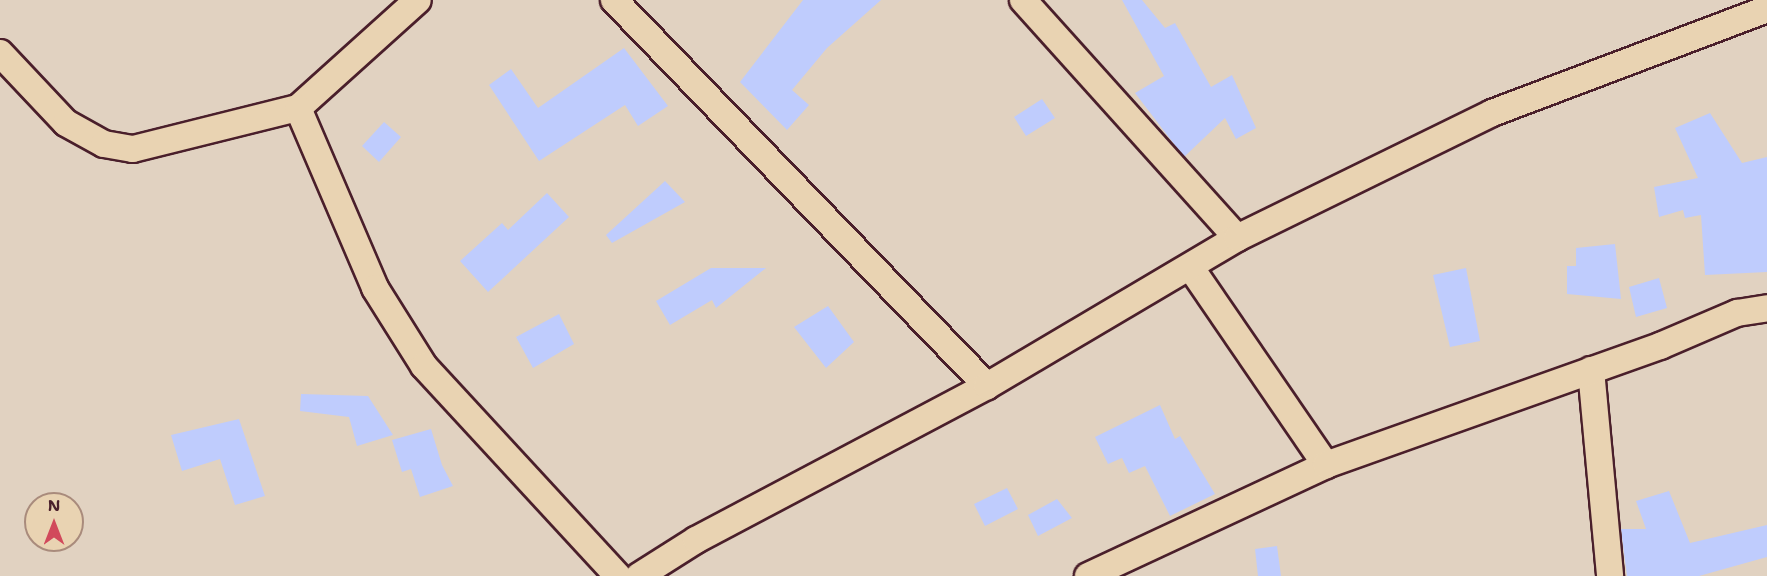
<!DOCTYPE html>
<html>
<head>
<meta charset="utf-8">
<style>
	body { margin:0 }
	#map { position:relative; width:1767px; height:576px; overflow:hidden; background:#e1d2c1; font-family:"Shantell Sans",sans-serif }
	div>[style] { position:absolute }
	.building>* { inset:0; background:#bfccfd }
	.roads { filter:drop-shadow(2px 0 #4a1f2b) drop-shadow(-2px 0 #4a1f2b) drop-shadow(0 2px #4a1f2b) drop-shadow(0 -2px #4a1f2b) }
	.minor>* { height:26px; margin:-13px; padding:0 13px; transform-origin:13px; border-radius:13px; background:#e9d3b2 }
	span { translate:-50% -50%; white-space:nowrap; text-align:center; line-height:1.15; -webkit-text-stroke:4.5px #e9d3b2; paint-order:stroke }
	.north { position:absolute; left:24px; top:492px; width:60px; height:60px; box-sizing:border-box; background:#e9d3b2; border:2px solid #a98b7c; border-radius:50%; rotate:0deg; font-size:16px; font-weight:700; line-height:24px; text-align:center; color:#4a1f2b }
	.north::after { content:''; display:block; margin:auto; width:21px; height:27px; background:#d1495b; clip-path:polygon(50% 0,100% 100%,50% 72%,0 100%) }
</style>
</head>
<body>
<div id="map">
	<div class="building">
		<div style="clip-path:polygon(803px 0,881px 0,827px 48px,792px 90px,809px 105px,787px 130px,740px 82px)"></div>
		<div style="clip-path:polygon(1122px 0,1142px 0,1165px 28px,1175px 23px,1211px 87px,1232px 75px,1256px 128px,1236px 139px,1225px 118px,1184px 157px,1135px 93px,1164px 76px)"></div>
		<div style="clip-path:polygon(624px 48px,668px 106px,638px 126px,625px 105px,539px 161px,489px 85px,511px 69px,538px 108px)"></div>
		<div style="clip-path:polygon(1042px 99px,1055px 118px,1026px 136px,1014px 117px)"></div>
		<div style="clip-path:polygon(1710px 113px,1742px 163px,1767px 157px,1767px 272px,1705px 275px,1701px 215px,1685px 218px,1683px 210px,1659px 217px,1654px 187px,1698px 178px,1675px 128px)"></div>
		<div style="clip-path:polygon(384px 122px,401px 137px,379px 162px,362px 146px)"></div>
		<div style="clip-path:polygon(665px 181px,685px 202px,612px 243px,606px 235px)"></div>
		<div style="clip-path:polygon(547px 193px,569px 217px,488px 292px,460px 261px,502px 223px,508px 230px)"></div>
		<div style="clip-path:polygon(1615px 244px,1621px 299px,1567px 294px,1567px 266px,1576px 266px,1576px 248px)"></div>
		<div style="clip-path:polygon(711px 268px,766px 268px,716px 308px,712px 300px,670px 325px,656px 301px)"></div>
		<div style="clip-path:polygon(1466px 268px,1480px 341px,1450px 347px,1433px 275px)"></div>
		<div style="clip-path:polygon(1659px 278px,1667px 308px,1636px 317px,1629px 287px)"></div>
		<div style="clip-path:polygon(828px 306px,854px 342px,826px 368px,794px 327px)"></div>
		<div style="clip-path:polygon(559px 314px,574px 344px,533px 368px,516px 337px)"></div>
		<div style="clip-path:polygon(301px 394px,368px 396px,393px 435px,357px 446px,349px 417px,300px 411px)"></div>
		<div style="clip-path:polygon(1160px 405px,1175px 439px,1180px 436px,1215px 494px,1170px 516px,1145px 466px,1129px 473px,1122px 458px,1108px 464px,1095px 437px)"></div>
		<div style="clip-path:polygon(239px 419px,265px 496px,235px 505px,220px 459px,182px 471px,171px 435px)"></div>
		<div style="clip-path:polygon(431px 429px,442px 465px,453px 486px,420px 497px,411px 469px,402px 472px,392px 440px)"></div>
		<div style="clip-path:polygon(1007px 488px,1018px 509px,985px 526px,974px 504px)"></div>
		<div style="clip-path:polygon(1669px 491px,1690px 543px,1767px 525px,1767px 557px,1699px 576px,1627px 576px,1621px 529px,1646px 529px,1636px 501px)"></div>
		<div style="clip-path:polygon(1057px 499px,1072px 518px,1038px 536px,1028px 515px)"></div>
		<div style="clip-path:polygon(1277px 546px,1281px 576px,1258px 576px,1255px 549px)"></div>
	</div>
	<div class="roads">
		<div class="minor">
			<div style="left:614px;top:0;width:537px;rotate:45.98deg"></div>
			<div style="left:1023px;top:0;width:320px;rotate:48deg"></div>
			<div style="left:0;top:53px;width:96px;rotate:46.7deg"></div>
			<div style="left:66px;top:123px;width:43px;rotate:28.9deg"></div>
			<div style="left:104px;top:144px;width:29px;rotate:10deg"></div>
			<div style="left:133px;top:149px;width:170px;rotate:-14deg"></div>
			<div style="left:298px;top:108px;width:161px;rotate:-42deg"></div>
			<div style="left:298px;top:108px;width:196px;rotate:66.8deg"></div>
			<div style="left:375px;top:288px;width:92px;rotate:57.9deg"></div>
			<div style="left:424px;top:366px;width:286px;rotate:47.3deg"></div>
			<div style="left:1191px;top:268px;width:239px;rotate:55.6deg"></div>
			<div style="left:1591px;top:370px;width:207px;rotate:84.7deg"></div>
			<div style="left:639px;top:576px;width:67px;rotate:-32.3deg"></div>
			<div style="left:696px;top:540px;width:329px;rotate:-27.9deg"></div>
			<div style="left:987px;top:386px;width:291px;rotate:-30.6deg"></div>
			<div style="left:1237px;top:238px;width:284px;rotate:-26.1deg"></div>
			<div style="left:1492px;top:113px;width:294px;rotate:-20.7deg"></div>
			<div style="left:1088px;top:576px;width:263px;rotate:-25deg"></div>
			<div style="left:1326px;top:465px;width:355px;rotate:-19.6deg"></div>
			<div style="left:1660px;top:346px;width:84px;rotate:-23.2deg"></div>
			<div style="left:1737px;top:313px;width:30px;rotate:-9deg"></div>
		</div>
	</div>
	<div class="north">N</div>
</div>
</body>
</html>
